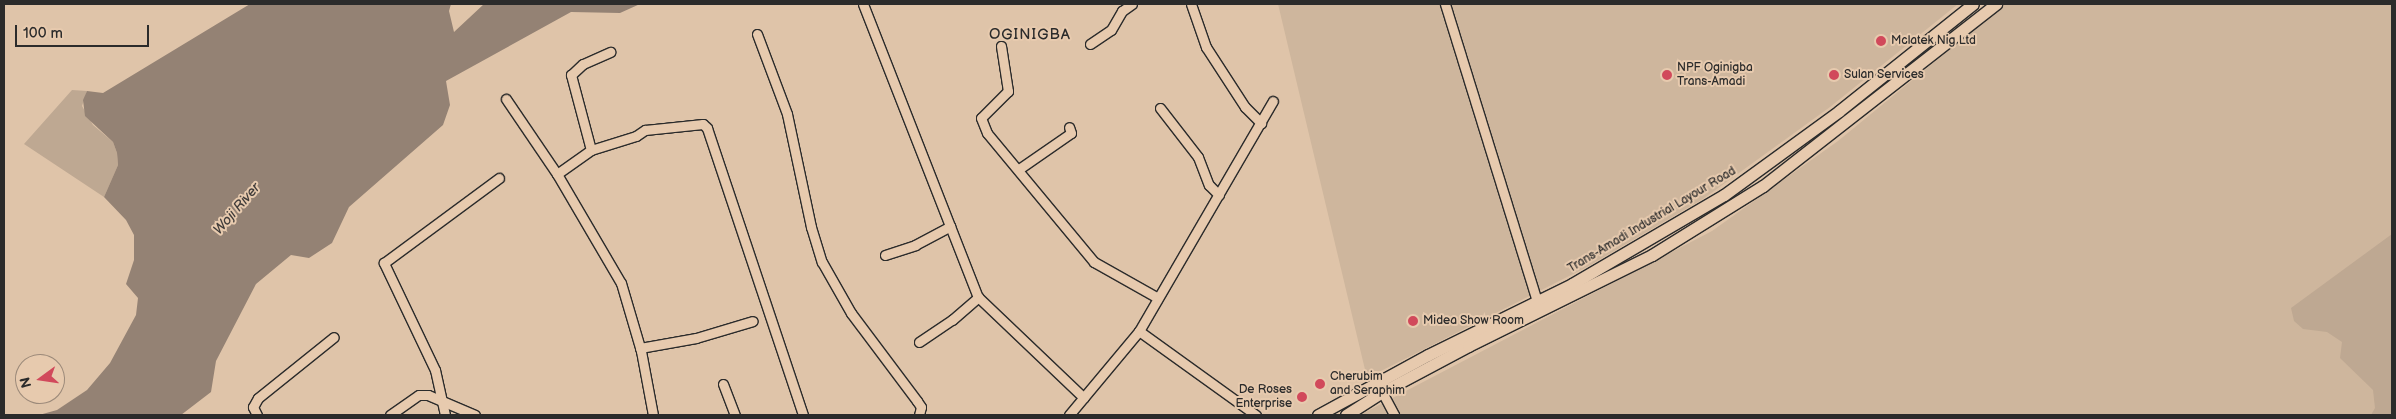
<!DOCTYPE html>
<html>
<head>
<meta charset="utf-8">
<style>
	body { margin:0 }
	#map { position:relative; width:2396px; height:419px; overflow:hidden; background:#dfc4a9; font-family:"Balsamiq Sans",sans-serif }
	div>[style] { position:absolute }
	.built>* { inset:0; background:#ceb69d }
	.green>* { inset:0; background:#bea892 }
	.water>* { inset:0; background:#948274 }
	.roads { filter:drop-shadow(1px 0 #2b2b2b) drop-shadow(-1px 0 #2b2b2b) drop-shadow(0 1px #2b2b2b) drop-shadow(0 -1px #2b2b2b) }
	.minor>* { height:9px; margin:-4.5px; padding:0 4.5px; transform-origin:4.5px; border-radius:4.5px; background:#e7caae }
	.major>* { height:11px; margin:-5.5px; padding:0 5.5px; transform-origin:5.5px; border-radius:5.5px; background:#e7caae }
	.dots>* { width:14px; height:14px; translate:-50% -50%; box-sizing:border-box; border:2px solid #e7caae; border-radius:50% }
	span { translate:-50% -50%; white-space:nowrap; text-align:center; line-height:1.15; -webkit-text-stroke:4px #e7caae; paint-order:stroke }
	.poi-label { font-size:12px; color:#2b2b2b }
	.left { translate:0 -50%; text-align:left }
	.right { translate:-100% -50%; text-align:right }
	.street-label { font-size:12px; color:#2b2b2b }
	.water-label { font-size:14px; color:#403c3a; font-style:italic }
	.quarter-label { font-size:15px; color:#2b2b2b; letter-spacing:1px }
	.frame { position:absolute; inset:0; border:5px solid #2b2b2b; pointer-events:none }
	.north { position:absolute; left:15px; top:354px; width:50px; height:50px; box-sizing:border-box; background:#e7caae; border:1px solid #9c8a7a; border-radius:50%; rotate:256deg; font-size:14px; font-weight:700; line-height:20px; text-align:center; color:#2b2b2b }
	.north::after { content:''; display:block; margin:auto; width:18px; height:22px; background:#d1495b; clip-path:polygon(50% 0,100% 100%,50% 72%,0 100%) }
	.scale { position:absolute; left:15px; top:25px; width:134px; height:22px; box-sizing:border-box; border:2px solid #2b2b2b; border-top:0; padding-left:6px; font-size:15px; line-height:18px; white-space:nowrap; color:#2b2b2b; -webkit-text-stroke:4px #e7caae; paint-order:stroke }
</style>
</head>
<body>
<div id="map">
	<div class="built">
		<div style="clip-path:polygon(1278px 4px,1958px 4px,1830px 107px,1703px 199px,1587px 267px,1367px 378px)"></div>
		<div style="clip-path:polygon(2005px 4px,2392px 4px,2392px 415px,1360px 415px,1712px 231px,1838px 141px)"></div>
	</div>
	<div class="green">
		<div style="clip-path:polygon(72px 90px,87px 91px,82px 106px,93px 125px,113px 142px,117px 153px,118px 165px,104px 197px,24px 144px)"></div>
		<div style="clip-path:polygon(2392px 234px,2392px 415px,2371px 415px,2375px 408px,2373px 390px,2340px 358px,2342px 342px,2327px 332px,2303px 329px,2294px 321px,2291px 308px)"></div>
	</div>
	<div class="water">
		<div style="clip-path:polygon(250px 4px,451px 4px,449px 11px,454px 32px,484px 4px,640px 4px,620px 13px,571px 12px,446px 81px,450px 105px,443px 125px,349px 207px,332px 243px,309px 258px,291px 255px,256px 284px,216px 361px,211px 392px,181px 415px,39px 415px,57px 410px,87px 390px,110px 363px,136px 315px,138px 298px,126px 284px,134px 260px,134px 235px,126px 220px,104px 197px,118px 165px,117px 153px,113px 142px,85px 116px,83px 100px,87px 91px,103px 93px)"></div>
	</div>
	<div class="roads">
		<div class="minor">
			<div style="left:863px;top:4px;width:315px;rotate:68.6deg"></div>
			<div style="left:978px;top:297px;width:146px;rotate:43.6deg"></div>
			<div style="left:1191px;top:4px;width:46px;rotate:70.8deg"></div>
			<div style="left:1206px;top:47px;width:72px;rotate:57deg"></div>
			<div style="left:1245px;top:107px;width:23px;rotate:45deg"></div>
			<div style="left:1445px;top:4px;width:311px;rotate:72.8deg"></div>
			<div style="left:757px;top:34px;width:85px;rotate:69.4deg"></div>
			<div style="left:787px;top:114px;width:116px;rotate:78deg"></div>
			<div style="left:811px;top:227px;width:37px;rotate:73deg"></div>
			<div style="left:822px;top:262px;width:59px;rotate:60.4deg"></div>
			<div style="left:851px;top:313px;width:110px;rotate:53.1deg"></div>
			<div style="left:917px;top:401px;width:7px;rotate:56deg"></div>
			<div style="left:921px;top:407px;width:8px;rotate:104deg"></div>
			<div style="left:1090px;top:44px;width:25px;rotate:-34deg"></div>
			<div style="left:1111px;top:30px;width:22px;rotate:-60deg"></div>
			<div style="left:1122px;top:11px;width:12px;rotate:-35deg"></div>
			<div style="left:1001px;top:46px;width:46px;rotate:81.2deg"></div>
			<div style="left:1008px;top:91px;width:38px;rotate:135deg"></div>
			<div style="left:981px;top:118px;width:16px;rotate:68deg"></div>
			<div style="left:987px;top:133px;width:168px;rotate:50.3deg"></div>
			<div style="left:1094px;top:262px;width:73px;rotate:29.4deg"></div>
			<div style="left:506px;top:99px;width:91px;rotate:55.8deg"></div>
			<div style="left:557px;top:174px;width:126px;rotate:59.6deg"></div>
			<div style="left:621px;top:283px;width:71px;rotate:73.6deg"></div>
			<div style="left:641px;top:351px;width:65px;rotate:79.4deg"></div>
			<div style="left:1160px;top:108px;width:62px;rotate:52.2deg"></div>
			<div style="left:1198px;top:157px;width:30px;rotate:69deg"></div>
			<div style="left:1209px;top:185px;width:14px;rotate:45deg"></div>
			<div style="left:591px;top:150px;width:78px;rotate:-104.9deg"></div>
			<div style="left:571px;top:75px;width:16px;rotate:-43deg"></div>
			<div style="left:583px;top:64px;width:30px;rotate:-24deg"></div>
			<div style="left:1019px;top:169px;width:63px;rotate:-34.7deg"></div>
			<div style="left:1071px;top:133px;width:6px;rotate:-108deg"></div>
			<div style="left:557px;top:174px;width:42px;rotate:-35.2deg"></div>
			<div style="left:591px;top:150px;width:47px;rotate:-17.3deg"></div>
			<div style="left:636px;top:136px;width:11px;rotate:-34deg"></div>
			<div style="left:645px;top:130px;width:58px;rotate:-5.9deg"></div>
			<div style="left:703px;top:124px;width:6px;rotate:45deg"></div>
			<div style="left:707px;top:128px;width:303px;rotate:71.5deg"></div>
			<div style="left:885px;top:255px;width:32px;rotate:-18deg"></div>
			<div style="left:915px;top:245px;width:40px;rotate:-28deg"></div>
			<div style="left:1139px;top:331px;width:144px;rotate:35.7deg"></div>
			<div style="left:919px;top:342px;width:40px;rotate:-34deg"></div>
			<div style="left:952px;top:320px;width:35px;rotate:-41deg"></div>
			<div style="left:640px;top:348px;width:57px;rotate:-10.1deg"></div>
			<div style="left:696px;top:338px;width:59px;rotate:-16.6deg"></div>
			<div style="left:723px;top:384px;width:33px;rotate:69deg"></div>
			<div style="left:1382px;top:392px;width:26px;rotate:62deg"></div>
			<div style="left:257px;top:415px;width:9px;rotate:-117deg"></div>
			<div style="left:253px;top:407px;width:10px;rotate:-61deg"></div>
			<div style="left:258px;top:398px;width:97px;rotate:-38.8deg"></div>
			<div style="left:390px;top:415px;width:35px;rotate:-35deg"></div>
			<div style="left:419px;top:395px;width:9px"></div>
			<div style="left:428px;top:395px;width:51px;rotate:23.1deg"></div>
			<div style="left:445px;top:415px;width:46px;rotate:-102.5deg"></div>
			<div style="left:435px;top:370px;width:119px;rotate:-115.5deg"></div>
			<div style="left:384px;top:263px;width:143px;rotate:-36.5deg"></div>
			<div style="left:1069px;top:415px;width:109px;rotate:-50.2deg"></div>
			<div style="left:1139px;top:331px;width:266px;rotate:-59.8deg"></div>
		</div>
		<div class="major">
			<div style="left:1318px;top:415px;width:125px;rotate:-28.6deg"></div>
			<div style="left:1428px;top:355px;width:161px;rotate:-26.2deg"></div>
			<div style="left:1572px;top:284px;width:176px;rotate:-30.4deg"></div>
			<div style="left:1724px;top:195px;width:142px;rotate:-36.1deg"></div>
			<div style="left:1839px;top:111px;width:171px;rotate:-38.6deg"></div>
			<div style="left:1346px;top:415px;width:43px;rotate:-32.6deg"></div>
			<div style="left:1382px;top:392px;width:98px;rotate:-28.1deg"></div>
			<div style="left:1468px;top:346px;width:205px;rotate:-26.3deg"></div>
			<div style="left:1652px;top:255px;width:131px;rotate:-31.9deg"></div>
			<div style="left:1763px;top:186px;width:296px;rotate:-38deg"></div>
		</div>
	</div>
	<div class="dots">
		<div style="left:1881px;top:41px;background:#d1495b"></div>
		<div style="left:1667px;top:75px;background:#d1495b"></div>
		<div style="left:1834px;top:75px;background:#d1495b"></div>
		<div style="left:1413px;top:321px;background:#d1495b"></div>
		<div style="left:1320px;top:384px;background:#d1495b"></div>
		<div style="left:1302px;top:397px;background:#d1495b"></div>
	</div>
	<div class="poi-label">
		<span class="left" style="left:1891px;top:41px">Mclatek Nig Ltd</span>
		<span class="left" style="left:1677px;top:75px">NPF Oginigba<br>Trans-Amadi</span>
		<span class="left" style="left:1844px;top:75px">Sulan Services</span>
		<span class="left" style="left:1423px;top:321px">Midea Show Room</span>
		<span class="left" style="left:1330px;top:384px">Cherubim<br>and Seraphim</span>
		<span class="right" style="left:1292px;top:397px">De Roses<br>Enterprise</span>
	</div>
	<div class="street-label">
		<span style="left:1652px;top:220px;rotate:-31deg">Trans-Amadi Industrial Layour Road</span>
	</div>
	<div class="water-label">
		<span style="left:237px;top:209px;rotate:-49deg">Woji River</span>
	</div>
	<div class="quarter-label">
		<span style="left:1030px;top:35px">OGINIGBA</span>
	</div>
	<div class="frame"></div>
	<div class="north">N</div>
	<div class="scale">100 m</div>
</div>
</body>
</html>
